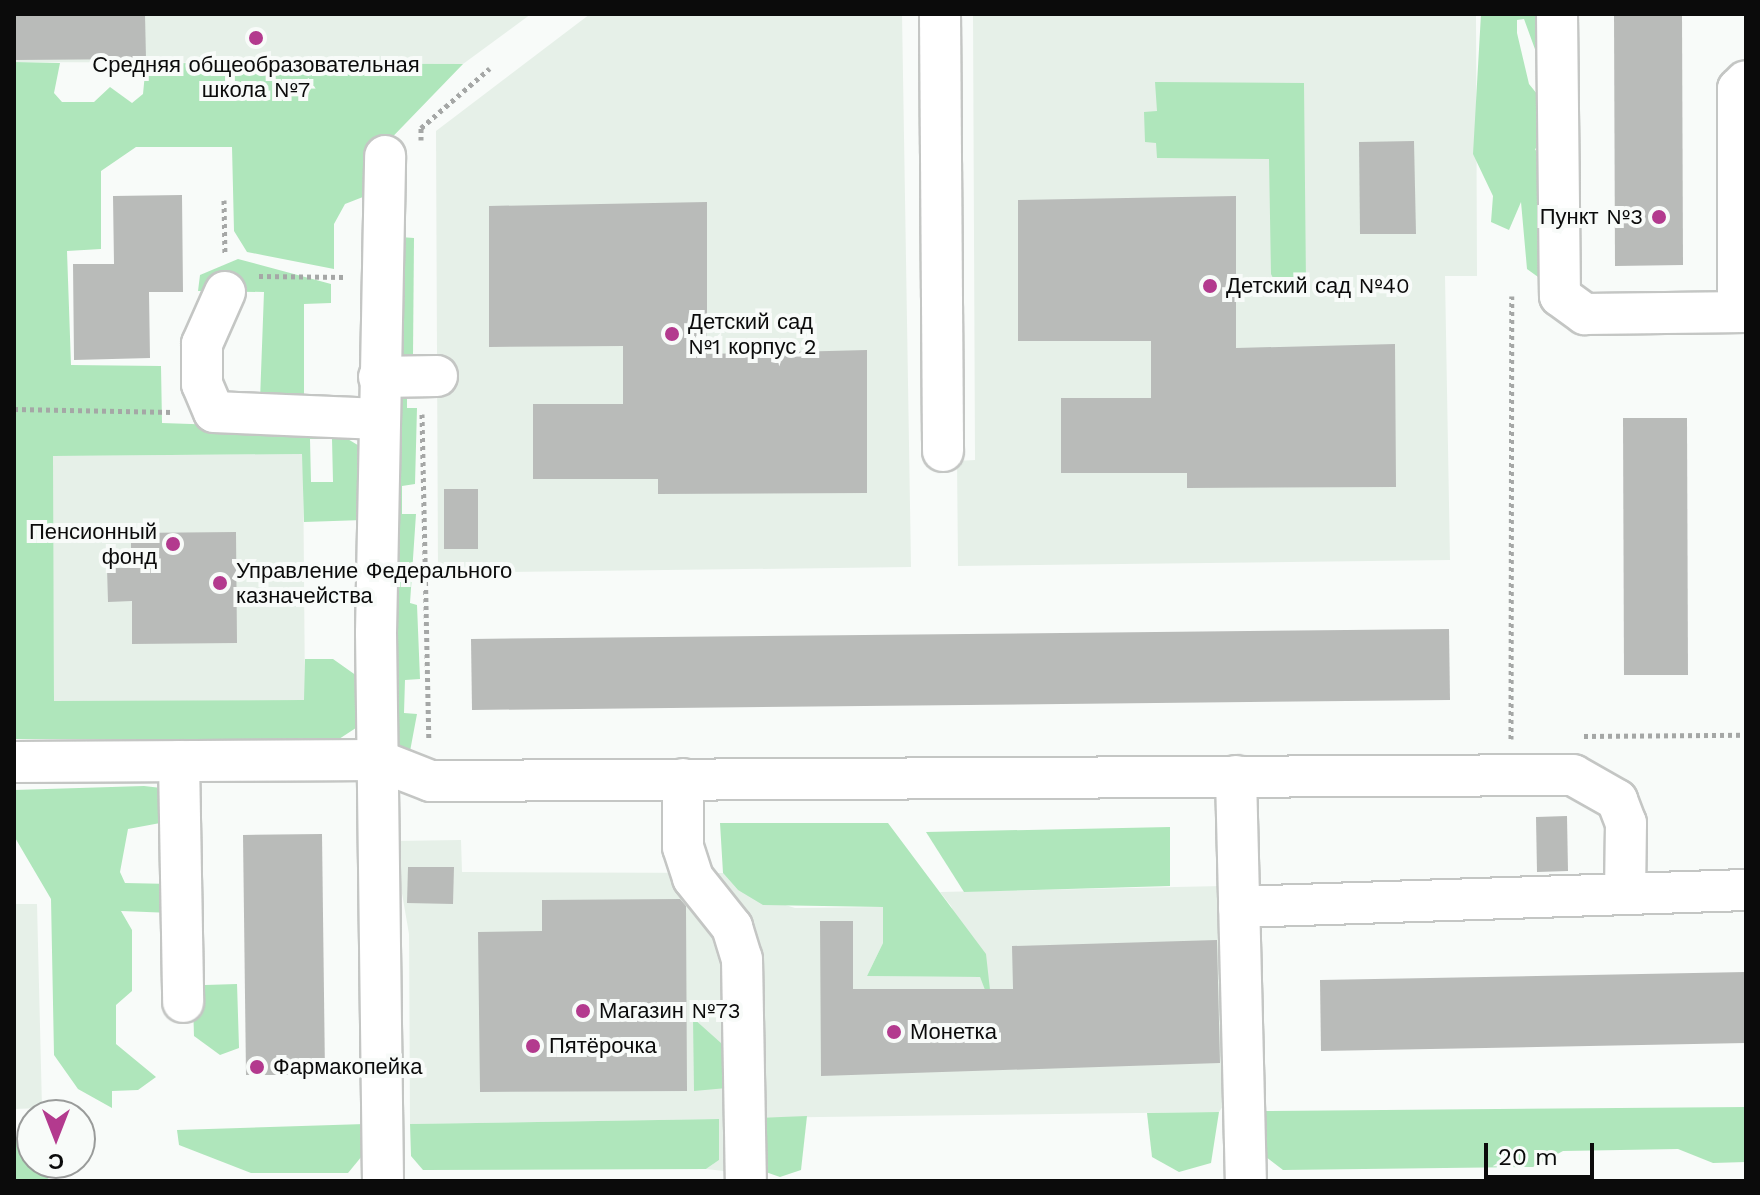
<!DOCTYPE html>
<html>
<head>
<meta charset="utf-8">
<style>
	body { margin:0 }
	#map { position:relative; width:1760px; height:1195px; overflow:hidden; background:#f8fbf9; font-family:"Work Sans",sans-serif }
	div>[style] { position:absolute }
	.built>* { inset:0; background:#e6f0e8 }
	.green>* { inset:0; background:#afe6bb }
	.building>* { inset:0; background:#b9bbb9 }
	.path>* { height:5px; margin-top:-2.5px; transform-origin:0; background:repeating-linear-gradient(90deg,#a5a7a6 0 4px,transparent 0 8px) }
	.roads { filter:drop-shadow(2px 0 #c4c6c4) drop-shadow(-2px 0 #c4c6c4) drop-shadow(0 2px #c4c6c4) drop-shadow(0 -2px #c4c6c4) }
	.minor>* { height:40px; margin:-20px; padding:0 20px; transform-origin:20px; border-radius:20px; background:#fff }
	.dots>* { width:22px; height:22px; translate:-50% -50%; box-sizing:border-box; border:4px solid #f8fbf9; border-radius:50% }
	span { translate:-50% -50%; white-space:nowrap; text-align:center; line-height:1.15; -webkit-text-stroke:8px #f8fbf9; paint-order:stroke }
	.poi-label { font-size:22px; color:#0b0b0b }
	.right { translate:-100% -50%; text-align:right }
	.left { translate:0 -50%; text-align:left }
	.frame { position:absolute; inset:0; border:16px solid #0b0b0b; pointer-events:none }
	.north { position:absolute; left:16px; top:1099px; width:80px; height:80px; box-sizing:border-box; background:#f8fbf9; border:2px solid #999b9a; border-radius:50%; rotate:180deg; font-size:22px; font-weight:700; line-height:32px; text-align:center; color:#0b0b0b }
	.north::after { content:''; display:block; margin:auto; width:28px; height:36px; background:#b33a8e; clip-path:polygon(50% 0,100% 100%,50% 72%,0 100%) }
	.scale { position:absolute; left:1484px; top:1143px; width:110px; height:36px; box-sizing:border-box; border:4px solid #0b0b0b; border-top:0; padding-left:10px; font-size:24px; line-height:28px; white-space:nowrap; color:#0b0b0b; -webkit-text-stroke:6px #f8fbf9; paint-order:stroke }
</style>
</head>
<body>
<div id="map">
	<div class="built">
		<div style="clip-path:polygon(14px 14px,531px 14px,463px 64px,14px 62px)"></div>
		<div style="clip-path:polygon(590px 14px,902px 14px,911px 567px,438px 573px,436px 131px)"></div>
		<div style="clip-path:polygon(973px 14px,1476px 14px,1477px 276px,1445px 276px,1450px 560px,958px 566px,957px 461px,975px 460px)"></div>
		<div style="clip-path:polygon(303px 454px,305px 700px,54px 702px,52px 456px)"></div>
		<div style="clip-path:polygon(461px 840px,462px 872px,723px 873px,738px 890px,795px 908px,883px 907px,883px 943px,867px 976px,980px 977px,992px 1005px,951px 906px,940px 892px,1222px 886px,1227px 1100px,1219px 1112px,752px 1118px,760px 1170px,768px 1176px,706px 1169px,719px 1160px,718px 1119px,410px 1124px,409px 934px,393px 841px)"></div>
		<div style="clip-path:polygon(14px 904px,37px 904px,42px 1108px,14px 1109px)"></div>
	</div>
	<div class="green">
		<div style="clip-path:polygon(1481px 14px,1541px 14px,1540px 63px,1524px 19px,1517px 20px,1517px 33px,1529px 84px,1550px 110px,1549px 139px,1535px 149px,1552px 179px,1552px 197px,1537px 189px,1548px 238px,1545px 282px,1527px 269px,1521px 202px,1509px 230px,1491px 222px,1493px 196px,1473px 154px)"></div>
		<div style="clip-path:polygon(evenodd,14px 62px,60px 63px,54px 93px,62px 102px,94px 102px,110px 87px,132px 103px,143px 94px,146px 63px,463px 64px,375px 155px,368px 195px,345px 204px,334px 224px,334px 269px,247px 252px,234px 231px,232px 147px,136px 147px,101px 171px,101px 249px,67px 251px,71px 365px,161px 366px,162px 423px,312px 428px,346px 438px,361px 447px,363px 520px,304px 522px,302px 454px,53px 456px,54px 701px,304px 700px,305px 659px,333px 659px,357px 676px,362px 724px,339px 739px,14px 739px,14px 62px,310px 439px,332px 439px,333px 482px,311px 482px,310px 439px)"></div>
		<div style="clip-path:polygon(1155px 82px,1304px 83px,1306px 285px,1276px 284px,1271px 274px,1269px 159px,1157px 158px,1156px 143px,1145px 142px,1144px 112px,1157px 111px)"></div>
		<div style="clip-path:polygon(400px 237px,414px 238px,413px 355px,396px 355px)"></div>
		<div style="clip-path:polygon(238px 259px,331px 284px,331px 303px,304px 304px,304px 398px,260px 400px,264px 292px,198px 291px,200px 275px)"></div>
		<div style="clip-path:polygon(396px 393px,407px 393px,407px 408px,417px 408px,415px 484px,402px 486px,402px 514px,416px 514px,410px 603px,417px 605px,420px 679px,405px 680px,404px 713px,417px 714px,408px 762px,400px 754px,395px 696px)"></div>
		<div style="clip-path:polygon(144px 786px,170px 789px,171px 821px,128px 829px,120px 872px,125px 883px,172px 884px,172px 913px,121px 911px,132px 930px,132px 991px,116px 1005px,116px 1044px,156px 1077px,138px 1090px,112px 1091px,112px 1108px,78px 1089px,54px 1055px,51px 899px,14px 836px,14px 790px)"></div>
		<div style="clip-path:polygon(720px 823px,888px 823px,986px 954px,992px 1008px,980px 977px,867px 976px,883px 943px,883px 907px,763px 905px,738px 890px,723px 873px)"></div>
		<div style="clip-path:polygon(1170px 827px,1170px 886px,964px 892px,926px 832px)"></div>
		<div style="clip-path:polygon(237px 984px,239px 1048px,220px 1055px,194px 1036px,193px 1002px,205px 985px)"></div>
		<div style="clip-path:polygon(693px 1018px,731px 1052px,727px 1088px,694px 1091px)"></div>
		<div style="clip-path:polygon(1746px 1107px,1746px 1162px,1713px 1163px,1678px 1149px,1563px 1151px,1533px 1167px,1283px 1170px,1262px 1154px,1260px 1111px)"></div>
		<div style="clip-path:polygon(1219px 1112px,1211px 1163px,1179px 1172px,1152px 1157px,1147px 1113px)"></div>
		<div style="clip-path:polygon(807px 1116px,801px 1170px,780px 1177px,760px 1170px,752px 1118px)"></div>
		<div style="clip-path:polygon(719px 1119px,719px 1160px,706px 1169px,423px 1170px,411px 1156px,410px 1124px)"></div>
		<div style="clip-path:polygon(365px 1124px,362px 1156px,348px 1173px,251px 1173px,179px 1145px,177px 1130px)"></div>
		<div style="clip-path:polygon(32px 1136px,32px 1163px,64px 1166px,45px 1181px,14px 1181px,14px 1137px)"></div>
	</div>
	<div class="building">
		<div style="clip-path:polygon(14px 14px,145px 14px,146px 59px,14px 60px)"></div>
		<div style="clip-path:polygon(1614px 14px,1682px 14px,1683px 265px,1615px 266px)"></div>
		<div style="clip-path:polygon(1414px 141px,1416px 234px,1360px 234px,1359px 142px)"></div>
		<div style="clip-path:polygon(182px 195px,183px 292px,149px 292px,150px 358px,74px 360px,73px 264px,114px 264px,113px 196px)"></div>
		<div style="clip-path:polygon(1236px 196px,1236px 348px,1395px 344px,1396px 487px,1187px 488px,1187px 473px,1061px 473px,1061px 398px,1151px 398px,1151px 341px,1018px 341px,1018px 200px)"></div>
		<div style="clip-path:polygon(707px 202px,707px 354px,867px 350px,867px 493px,658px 494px,658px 479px,533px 479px,533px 404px,623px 404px,623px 346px,489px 347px,489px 206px)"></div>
		<div style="clip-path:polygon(1623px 418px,1687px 418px,1688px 675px,1624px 675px)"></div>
		<div style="clip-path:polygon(444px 489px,478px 489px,478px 549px,444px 549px)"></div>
		<div style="clip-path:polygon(236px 532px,237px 643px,132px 644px,132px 601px,108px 602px,107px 568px,131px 568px,131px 533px)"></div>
		<div style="clip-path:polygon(1449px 629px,1450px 700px,472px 710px,471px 639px)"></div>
		<div style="clip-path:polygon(1567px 816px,1568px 871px,1537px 872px,1536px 817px)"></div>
		<div style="clip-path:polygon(322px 834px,325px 1075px,246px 1075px,243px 835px)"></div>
		<div style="clip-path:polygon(408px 867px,454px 867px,453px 904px,407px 903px)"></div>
		<div style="clip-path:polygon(680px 899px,686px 906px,687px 1091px,480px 1092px,478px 932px,542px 931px,542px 900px)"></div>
		<div style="clip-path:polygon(820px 921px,853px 921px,853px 989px,1013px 989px,1012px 946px,1217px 940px,1220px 1063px,821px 1076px)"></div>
		<div style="clip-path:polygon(1746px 972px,1746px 1043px,1321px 1051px,1320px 980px)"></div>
	</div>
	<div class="path">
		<div style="left:421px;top:140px;width:12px;rotate:-90deg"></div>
		<div style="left:421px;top:128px;width:91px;rotate:-41deg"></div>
		<div style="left:224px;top:200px;width:55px;rotate:89deg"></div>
		<div style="left:259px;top:276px;width:86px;rotate:0.7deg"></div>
		<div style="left:14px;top:409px;width:159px;rotate:1.1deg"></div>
		<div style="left:422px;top:414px;width:326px;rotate:88.8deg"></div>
		<div style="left:1584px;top:736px;width:162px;rotate:-0.4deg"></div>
		<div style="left:1511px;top:739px;width:443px;rotate:-89.9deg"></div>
	</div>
	<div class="roads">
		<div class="minor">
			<div style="left:940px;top:14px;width:437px;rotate:89.6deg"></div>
			<div style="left:1557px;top:14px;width:282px;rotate:89.4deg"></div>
			<div style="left:1560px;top:296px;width:31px;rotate:36deg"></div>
			<div style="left:1585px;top:314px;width:161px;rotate:-0.7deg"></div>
			<div style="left:225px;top:292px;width:57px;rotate:113.9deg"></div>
			<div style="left:202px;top:344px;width:40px;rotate:90deg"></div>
			<div style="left:202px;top:384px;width:30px;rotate:67deg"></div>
			<div style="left:214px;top:412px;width:166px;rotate:2.4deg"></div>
			<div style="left:1738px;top:312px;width:223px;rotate:-90deg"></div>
			<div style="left:1738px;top:89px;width:11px;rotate:-45deg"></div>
			<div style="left:379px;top:377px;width:58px;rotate:-1deg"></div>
			<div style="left:179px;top:761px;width:241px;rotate:89deg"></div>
			<div style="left:14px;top:762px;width:363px;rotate:-0.3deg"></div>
			<div style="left:377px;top:760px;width:58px;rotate:21.3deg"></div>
			<div style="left:431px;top:781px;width:1142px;rotate:-0.3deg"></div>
			<div style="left:1573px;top:775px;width:51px;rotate:29.6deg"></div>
			<div style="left:1617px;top:800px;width:25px;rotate:69deg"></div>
			<div style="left:1626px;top:823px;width:68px;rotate:90.8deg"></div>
			<div style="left:1236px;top:776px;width:405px;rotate:88.6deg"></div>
			<div style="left:683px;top:779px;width:68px;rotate:90deg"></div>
			<div style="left:683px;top:847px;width:33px;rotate:72deg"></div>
			<div style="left:693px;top:878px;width:63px;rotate:51.5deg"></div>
			<div style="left:732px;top:927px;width:34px;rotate:73deg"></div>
			<div style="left:742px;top:959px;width:222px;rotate:89deg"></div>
			<div style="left:1239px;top:907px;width:507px;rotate:-1.92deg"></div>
			<div style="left:383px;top:1181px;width:548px;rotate:-90.73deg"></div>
			<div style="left:376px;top:633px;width:477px;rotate:-88.9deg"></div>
		</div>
	</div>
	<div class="dots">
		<div style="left:256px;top:38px;background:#b33a8e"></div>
		<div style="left:1659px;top:217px;background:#b33a8e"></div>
		<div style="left:1210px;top:286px;background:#b33a8e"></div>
		<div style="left:672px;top:334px;background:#b33a8e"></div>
		<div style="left:173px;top:544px;background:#b33a8e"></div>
		<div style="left:220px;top:583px;background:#b33a8e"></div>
		<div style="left:583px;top:1011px;background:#b33a8e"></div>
		<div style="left:894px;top:1032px;background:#b33a8e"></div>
		<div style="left:533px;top:1046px;background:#b33a8e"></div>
		<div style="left:257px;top:1067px;background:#b33a8e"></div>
	</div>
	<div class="poi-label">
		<span style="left:256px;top:77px">Средняя общеобразовательная<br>школа №7</span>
		<span class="right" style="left:1643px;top:217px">Пункт №3</span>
		<span class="left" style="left:1226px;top:286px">Детский сад №40</span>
		<span class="left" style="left:688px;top:334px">Детский сад<br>№1 корпус 2</span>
		<span class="right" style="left:157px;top:544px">Пенсионный<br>фонд</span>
		<span class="left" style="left:236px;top:583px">Управление Федерального<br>казначейства</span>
		<span class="left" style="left:599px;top:1011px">Магазин №73</span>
		<span class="left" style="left:910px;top:1032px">Монетка</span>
		<span class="left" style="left:549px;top:1046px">Пятёрочка</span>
		<span class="left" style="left:273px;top:1067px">Фармакопейка</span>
	</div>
	<div class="frame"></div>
	<div class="north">С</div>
	<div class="scale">20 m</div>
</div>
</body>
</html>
